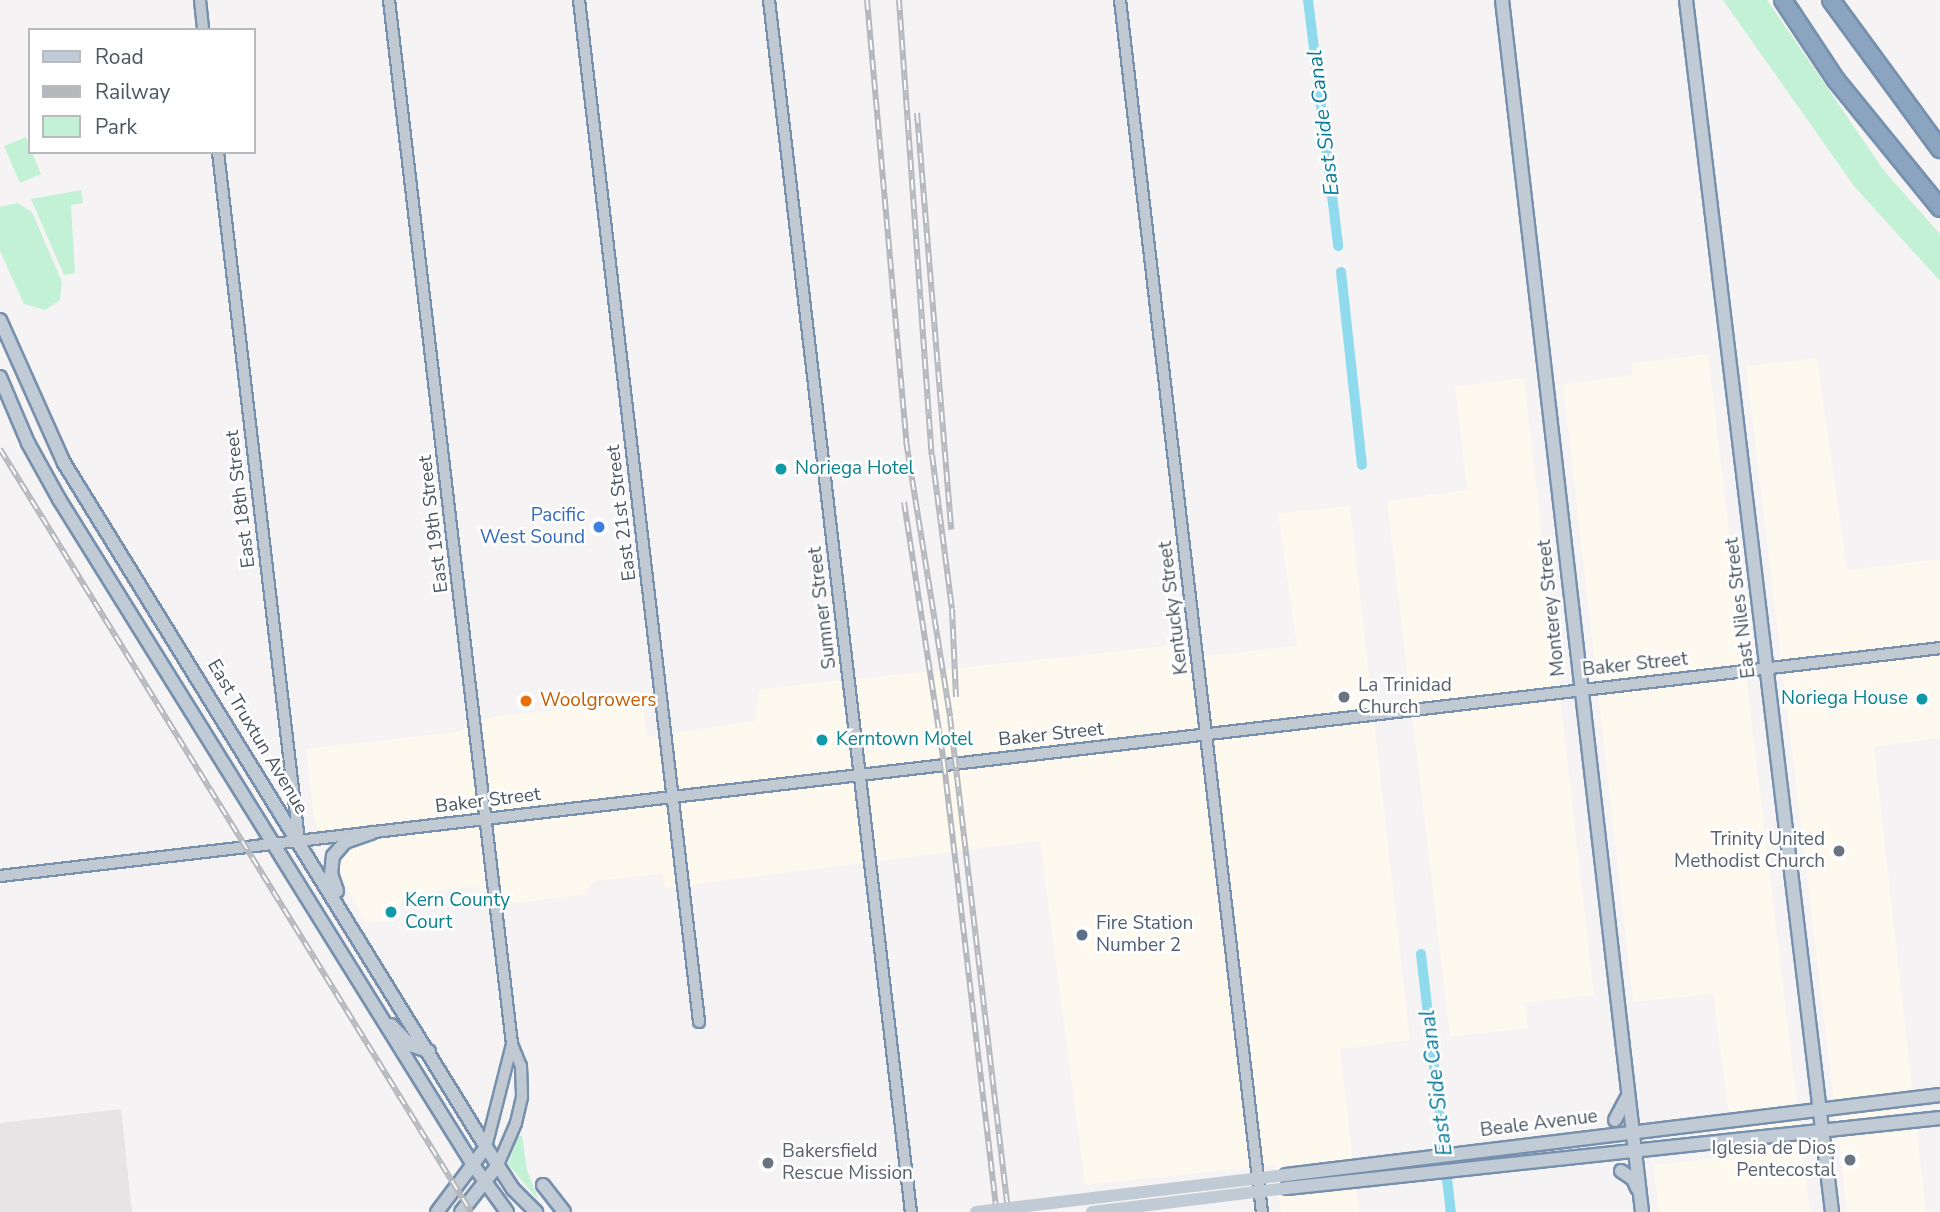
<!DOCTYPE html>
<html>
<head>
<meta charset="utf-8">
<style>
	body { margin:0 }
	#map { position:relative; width:1940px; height:1212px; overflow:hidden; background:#f5f3f3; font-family:"Nunito Sans",sans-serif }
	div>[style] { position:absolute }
	.commercial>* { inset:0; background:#fdf9ef }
	.education>* { inset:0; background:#e6e4e5 }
	.green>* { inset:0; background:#c3f1d5 }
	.canal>* { height:10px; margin:-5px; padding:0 5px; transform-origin:5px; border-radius:5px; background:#90daee }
	.roads { filter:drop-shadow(2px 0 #7690ad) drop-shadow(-2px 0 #7690ad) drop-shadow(0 2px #7690ad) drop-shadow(0 -2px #7690ad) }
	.tertiary>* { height:10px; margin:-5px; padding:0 5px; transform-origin:5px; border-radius:5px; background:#c1cad2 }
	.secondary>* { height:12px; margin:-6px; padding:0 6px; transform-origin:6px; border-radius:6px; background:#c1cbd6 }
	.motorway>* { height:16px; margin:-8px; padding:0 8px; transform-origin:8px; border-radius:8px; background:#8ba5c1 }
	.rail>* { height:6px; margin-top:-3px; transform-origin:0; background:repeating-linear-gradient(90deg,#fff 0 10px,#b5b8bd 0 20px); box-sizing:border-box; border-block:2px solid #b5b8bd }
	.secondary-bridge>* { height:12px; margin:-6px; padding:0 6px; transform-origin:6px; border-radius:6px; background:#c1cbd6 }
	.dots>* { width:19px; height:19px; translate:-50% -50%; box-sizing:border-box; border:4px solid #fff; border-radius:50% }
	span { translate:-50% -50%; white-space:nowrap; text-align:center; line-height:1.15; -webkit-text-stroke:5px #fff; paint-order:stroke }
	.culture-label { font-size:19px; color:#0d838f }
	.left { translate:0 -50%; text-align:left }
	.right { translate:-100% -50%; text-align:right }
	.street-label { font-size:19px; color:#4a5661 }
	.shop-label { font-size:19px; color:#366cbe }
	.worship-label { font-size:19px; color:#5b616d }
	.food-label { font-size:19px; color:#c56008 }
	.service-label { font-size:19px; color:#4e5e75 }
	.water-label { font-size:21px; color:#0c7c9b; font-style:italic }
	.legend { position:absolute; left:28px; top:28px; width:228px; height:126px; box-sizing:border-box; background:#fff; border:2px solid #b7bbc0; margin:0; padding:9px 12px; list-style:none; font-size:21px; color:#4a5661 }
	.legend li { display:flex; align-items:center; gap:14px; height:35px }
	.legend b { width:35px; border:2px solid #b7bbc0 }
</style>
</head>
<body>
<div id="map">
	<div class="commercial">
		<div style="clip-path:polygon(1708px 354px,1810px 1212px,1659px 1212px,1653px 1165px,1733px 1156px,1728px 1107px,1713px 994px,1633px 1002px,1563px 384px,1632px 375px,1632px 363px)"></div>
		<div style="clip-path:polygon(1817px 358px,1847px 570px,1940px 559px,1940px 738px,1874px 747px,1926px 1212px,1847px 1212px,1746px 366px)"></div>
		<div style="clip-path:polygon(1524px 378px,1594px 995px,1525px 1003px,1528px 1028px,1450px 1037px,1387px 501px,1467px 490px,1455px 386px)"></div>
		<div style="clip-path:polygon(1350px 506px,1410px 1040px,1340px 1049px,1359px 1212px,1281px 1212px,1275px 1165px,1085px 1185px,1040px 841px,665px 888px,662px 874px,593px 881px,584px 895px,514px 903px,474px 887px,404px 895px,397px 920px,365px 923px,314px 820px,306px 749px,456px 732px,492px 717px,561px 709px,562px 700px,640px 691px,647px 737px,754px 721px,760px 689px,1177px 645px,1180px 659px,1297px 646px,1278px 513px)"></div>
	</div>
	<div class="education">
		<div style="clip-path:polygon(121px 1109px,132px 1212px,0 1212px,0 1123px)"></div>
	</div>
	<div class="green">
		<div style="clip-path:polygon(1723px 0,1767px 0,1885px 172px,1940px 234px,1940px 281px,1854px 186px)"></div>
		<div style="clip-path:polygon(26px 137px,41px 174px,20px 183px,4px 146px)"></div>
		<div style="clip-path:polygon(81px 190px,83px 203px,71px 205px,75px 273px,64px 275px,31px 199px)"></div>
		<div style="clip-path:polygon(17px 203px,32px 212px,62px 282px,60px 300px,45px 310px,24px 304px,0 251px,0 207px)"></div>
		<div style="clip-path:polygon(518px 1136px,522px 1136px,527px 1170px,539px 1201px,508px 1164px)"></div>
	</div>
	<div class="canal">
		<div style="left:1308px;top:0;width:248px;rotate:83deg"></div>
		<div style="left:1341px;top:272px;width:194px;rotate:83.8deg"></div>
		<div style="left:1421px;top:954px;width:260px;rotate:83.4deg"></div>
	</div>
	<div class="roads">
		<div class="tertiary">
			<div style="left:200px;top:0;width:30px;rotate:84deg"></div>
			<div style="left:389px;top:0;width:1051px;rotate:83.28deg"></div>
			<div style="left:512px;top:1044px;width:24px;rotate:68deg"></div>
			<div style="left:521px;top:1066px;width:31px;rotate:88deg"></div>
			<div style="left:522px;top:1097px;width:27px;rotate:103deg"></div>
			<div style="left:516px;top:1123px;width:46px;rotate:113.2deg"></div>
			<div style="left:579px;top:0;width:1029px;rotate:83.3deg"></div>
			<div style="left:769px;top:0;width:1220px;rotate:83.32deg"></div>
			<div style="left:1120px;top:0;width:1220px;rotate:83.32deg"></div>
			<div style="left:218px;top:152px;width:694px;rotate:83.29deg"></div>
			<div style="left:0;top:876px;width:1953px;rotate:-6.7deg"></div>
			<div style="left:486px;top:1147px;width:106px;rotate:-75.8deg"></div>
		</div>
		<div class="secondary">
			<div style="left:1502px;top:0;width:1220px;rotate:83.41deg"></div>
			<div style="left:1686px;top:0;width:1221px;rotate:83.13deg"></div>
			<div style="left:0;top:320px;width:157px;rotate:65.9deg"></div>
			<div style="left:64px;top:463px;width:804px;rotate:58.33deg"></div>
			<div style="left:486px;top:1147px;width:50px;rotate:57.3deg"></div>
			<div style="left:513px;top:1189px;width:33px;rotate:45deg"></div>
			<div style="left:0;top:377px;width:72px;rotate:67deg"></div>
			<div style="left:28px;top:443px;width:64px;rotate:61deg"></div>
			<div style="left:59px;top:499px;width:784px;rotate:58.13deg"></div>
			<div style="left:473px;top:1165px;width:58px;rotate:54.1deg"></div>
			<div style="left:337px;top:891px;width:18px;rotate:-109deg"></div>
			<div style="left:331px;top:874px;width:18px;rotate:-84deg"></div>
			<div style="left:333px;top:856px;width:18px;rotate:-49deg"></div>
			<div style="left:345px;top:842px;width:28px;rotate:-19deg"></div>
			<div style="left:391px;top:1025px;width:28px;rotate:46deg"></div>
			<div style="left:410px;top:1045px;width:20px;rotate:18deg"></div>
			<div style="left:1615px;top:1120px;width:24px;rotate:-62deg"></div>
			<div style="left:1621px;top:1171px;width:14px;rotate:34deg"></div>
			<div style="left:1633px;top:1179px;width:10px;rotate:66deg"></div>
			<div style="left:1286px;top:1175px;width:659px;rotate:-6.97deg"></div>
			<div style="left:543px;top:1185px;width:34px;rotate:52deg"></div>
			<div style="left:1287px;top:1188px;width:657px;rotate:-6.12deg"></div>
			<div style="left:437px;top:1212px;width:81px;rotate:-53deg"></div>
			<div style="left:461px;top:1212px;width:60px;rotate:-51.8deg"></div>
		</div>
		<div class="motorway">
			<div style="left:1783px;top:0;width:96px;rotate:56.5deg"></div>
			<div style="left:1836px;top:80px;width:165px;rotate:50.9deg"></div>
			<div style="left:1831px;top:0;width:185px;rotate:53.8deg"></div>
		</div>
	</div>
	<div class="rail">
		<div style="left:867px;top:0;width:443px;rotate:84.9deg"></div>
		<div style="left:906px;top:441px;width:279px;rotate:80.9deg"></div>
		<div style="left:950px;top:717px;width:498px;rotate:83.3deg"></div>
		<div style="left:899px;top:0;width:456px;rotate:85.9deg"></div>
		<div style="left:932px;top:455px;width:155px;rotate:82.6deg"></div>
		<div style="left:952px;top:609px;width:88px;rotate:87.4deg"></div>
		<div style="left:917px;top:113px;width:418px;rotate:85.3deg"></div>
		<div style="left:0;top:449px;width:897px;rotate:58.31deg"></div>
		<div style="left:904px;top:502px;width:265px;rotate:81.3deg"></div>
		<div style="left:944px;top:764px;width:451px;rotate:83.3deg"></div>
	</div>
	<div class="secondary-bridge">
		<div style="left:976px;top:1212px;width:312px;rotate:-6.8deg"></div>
		<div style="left:1092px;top:1212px;width:196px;rotate:-7deg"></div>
	</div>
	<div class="dots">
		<div style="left:781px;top:469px;background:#0f9aa8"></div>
		<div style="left:599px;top:527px;background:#3f7fe0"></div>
		<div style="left:1344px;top:697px;background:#6b7280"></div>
		<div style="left:1922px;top:699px;background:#0f9aa8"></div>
		<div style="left:526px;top:701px;background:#e8710a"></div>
		<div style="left:822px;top:740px;background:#0f9aa8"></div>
		<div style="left:1839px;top:851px;background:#6b7280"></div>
		<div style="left:391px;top:912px;background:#0f9aa8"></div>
		<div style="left:1082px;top:935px;background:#5c6f8a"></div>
		<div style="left:1850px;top:1160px;background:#6b7280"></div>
		<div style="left:768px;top:1163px;background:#6b7280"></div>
	</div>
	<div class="culture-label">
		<span class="left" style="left:795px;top:469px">Noriega Hotel</span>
		<span class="right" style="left:1908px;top:699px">Noriega House</span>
		<span class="left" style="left:836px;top:740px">Kerntown Motel</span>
		<span class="left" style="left:405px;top:912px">Kern County<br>Court</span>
	</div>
	<div class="street-label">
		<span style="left:241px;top:499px;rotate:-97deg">East 18th Street</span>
		<span style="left:622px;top:513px;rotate:-97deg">East 21st Street</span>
		<span style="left:434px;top:524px;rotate:-97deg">East 19th Street</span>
		<span style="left:823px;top:608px;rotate:-97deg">Sumner Street</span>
		<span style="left:1174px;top:608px;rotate:-97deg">Kentucky Street</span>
		<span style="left:1552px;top:608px;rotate:-96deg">Monterey Street</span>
		<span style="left:1741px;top:608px;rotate:-97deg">East Niles Street</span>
		<span style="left:1635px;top:665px;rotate:-6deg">Baker Street</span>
		<span style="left:1051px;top:735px;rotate:-6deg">Baker Street</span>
		<span style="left:257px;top:737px;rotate:59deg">East Truxtun Avenue</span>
		<span style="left:488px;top:801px;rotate:-7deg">Baker Street</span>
		<span style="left:1539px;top:1124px;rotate:-7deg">Beale Avenue</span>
	</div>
	<div class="shop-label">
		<span class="right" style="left:585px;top:527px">Pacific<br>West Sound</span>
	</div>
	<div class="worship-label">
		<span class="left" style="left:1358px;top:697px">La Trinidad<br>Church</span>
		<span class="right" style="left:1825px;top:851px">Trinity United<br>Methodist Church</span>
		<span class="right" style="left:1836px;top:1160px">Iglesia de Dios<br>Pentecostal</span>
		<span class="left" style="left:782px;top:1163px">Bakersfield<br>Rescue Mission</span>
	</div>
	<div class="food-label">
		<span class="left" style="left:540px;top:701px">Woolgrowers</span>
	</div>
	<div class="service-label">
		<span class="left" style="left:1096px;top:935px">Fire Station<br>Number 2</span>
	</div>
	<div class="water-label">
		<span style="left:1323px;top:123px;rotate:-97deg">East Side Canal</span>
		<span style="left:1436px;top:1083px;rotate:-97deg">East Side Canal</span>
	</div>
	<ul class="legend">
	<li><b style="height:9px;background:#c1cbd6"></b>Road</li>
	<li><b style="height:9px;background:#b5b8bd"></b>Railway</li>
	<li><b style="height:19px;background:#c3f1d5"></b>Park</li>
	</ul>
</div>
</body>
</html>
